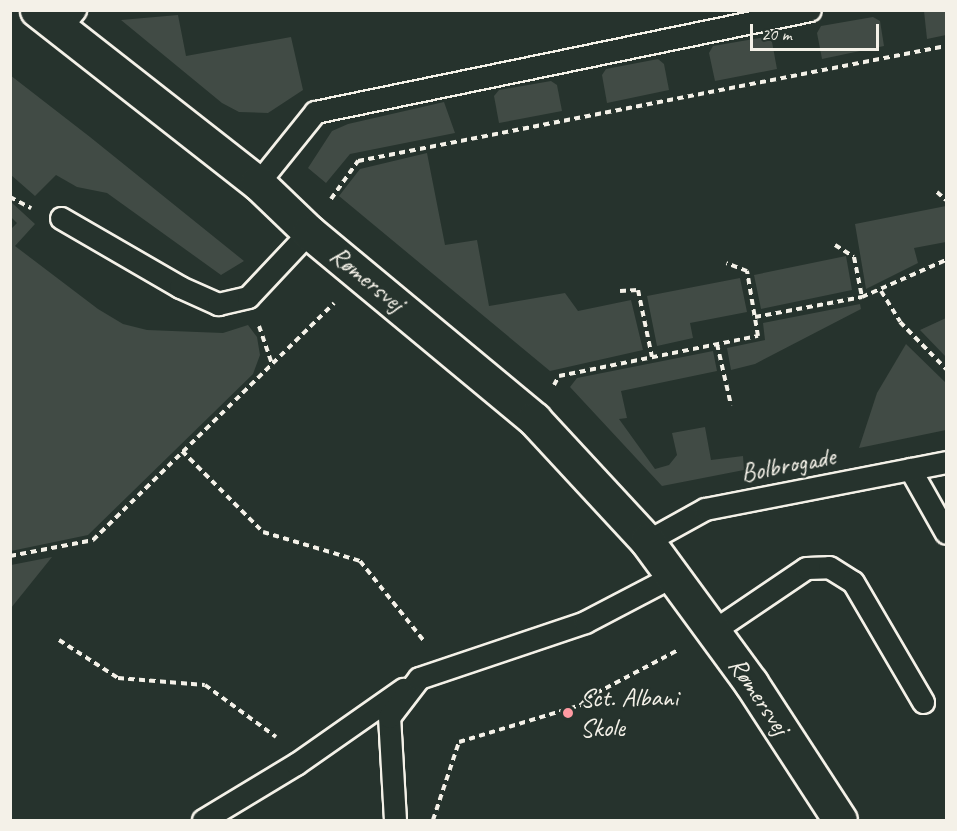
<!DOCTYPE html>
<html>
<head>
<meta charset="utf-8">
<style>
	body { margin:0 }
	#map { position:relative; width:957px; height:831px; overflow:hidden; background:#26332d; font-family:Caveat,sans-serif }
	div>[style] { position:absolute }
	.green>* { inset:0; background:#414b45 }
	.path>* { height:4px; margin-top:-2px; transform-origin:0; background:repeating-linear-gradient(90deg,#f4f1e8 0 6px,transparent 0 10.5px) }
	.roads { filter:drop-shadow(2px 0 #f4f1e8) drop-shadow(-2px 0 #f4f1e8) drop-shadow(0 2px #f4f1e8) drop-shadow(0 -2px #f4f1e8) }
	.lane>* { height:21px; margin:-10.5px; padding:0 10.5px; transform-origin:10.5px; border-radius:10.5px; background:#26332d }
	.street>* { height:33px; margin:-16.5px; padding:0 16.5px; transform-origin:16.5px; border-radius:16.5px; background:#26332d }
	.dots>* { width:16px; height:16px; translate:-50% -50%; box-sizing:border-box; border:3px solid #26332d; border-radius:50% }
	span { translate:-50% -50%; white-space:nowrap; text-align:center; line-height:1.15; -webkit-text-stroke:4.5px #26332d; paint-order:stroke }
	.street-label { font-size:26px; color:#f4f1e8 }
	.poi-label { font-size:26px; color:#f4f1e8 }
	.left { translate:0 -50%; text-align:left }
	.frame { position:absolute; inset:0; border:12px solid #f4f1e8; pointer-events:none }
	.scale { position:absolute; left:750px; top:24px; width:129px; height:27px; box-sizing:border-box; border:3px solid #f4f1e8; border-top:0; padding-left:8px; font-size:18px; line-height:21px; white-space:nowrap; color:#f4f1e8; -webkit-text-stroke:4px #26332d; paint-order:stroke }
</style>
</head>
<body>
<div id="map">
	<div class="green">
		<div style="clip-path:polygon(924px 11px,946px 11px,946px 35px,927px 39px)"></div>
		<div style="clip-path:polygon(178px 15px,186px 56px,291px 37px,303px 90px,268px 113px,239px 112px,222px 103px,121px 20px)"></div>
		<div style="clip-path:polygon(873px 17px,880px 21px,884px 46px,822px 59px,817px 33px,821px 26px)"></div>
		<div style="clip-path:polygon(766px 37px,772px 42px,777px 69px,715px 81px,709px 53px,713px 46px)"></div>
		<div style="clip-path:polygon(658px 59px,664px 64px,669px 90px,607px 103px,602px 75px,606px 69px)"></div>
		<div style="clip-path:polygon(10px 75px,90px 137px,244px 261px,221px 275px,107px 193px,77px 187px,56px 175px,35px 196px,11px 175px)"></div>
		<div style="clip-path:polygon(551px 81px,557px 85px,562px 111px,499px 123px,494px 96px,499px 90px)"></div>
		<div style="clip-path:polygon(444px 102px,455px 133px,350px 154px,326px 183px,308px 168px,332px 131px,348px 124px)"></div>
		<div style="clip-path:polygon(427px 153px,445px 245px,477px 240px,489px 306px,565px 293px,578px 311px,631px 300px,643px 350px,550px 371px,339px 196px,360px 169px)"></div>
		<div style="clip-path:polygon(10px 201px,35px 224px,15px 246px,98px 309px,123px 324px,147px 330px,223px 333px,248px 325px,257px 337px,260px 355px,253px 374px,88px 535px,11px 551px,10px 230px,17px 223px,11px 217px)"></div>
		<div style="clip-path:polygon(946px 206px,946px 242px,914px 248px,918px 263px,866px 289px,855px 224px)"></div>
		<div style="clip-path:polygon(846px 256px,852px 290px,761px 309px,754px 275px)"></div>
		<div style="clip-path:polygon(740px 278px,747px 312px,690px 323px,693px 338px,657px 346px,647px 296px)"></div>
		<div style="clip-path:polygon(860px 304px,861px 309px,755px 364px,731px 370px,727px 348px,765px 340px,763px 323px)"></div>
		<div style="clip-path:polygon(946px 318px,946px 357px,920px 330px)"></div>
		<div style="clip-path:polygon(906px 344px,946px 383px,946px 430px,859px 448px,877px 393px)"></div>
		<div style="clip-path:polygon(713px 351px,717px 371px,621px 391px,627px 418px,619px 419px,655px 469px,669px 465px,677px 455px,672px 433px,705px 427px,711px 460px,743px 456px,744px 470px,662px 486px,570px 387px,577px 378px)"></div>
		<div style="clip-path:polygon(52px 557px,11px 608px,11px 565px)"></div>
	</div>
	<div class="path">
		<div style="left:937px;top:192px;width:12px;rotate:42deg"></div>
		<div style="left:10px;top:197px;width:24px;rotate:28deg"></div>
		<div style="left:331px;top:199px;width:47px;rotate:-54.6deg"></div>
		<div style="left:358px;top:161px;width:599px;rotate:-11.07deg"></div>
		<div style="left:835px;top:245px;width:22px;rotate:32deg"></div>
		<div style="left:854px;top:257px;width:41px;rotate:78.7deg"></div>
		<div style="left:620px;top:291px;width:18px;rotate:-3deg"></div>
		<div style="left:638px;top:290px;width:68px;rotate:78.2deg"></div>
		<div style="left:881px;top:291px;width:36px;rotate:58deg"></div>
		<div style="left:900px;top:322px;width:66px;rotate:45.6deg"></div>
		<div style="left:755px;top:317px;width:109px;rotate:-10.6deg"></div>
		<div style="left:862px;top:297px;width:92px;rotate:-23.8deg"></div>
		<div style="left:259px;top:326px;width:40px;rotate:71.1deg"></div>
		<div style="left:717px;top:344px;width:63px;rotate:77.1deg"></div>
		<div style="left:554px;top:385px;width:10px;rotate:-61deg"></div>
		<div style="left:559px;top:376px;width:203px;rotate:-11.4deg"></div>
		<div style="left:758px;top:336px;width:66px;rotate:-99.6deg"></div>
		<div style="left:747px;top:271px;width:22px;rotate:-159deg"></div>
		<div style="left:182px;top:451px;width:115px;rotate:45deg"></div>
		<div style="left:263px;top:532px;width:101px;rotate:16.6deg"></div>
		<div style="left:360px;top:561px;width:104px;rotate:51.3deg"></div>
		<div style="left:10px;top:556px;width:85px;rotate:-10.9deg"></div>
		<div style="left:93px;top:540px;width:338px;rotate:-44.5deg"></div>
		<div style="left:59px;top:640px;width:70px;rotate:32.8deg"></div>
		<div style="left:118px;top:678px;width:87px;rotate:4.6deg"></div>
		<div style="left:205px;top:685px;width:88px;rotate:36.2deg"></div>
		<div style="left:433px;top:820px;width:82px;rotate:-71.6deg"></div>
		<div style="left:459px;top:742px;width:127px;rotate:-16.9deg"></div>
		<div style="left:581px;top:705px;width:9px;rotate:-49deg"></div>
		<div style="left:587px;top:698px;width:103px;rotate:-27.8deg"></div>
	</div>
	<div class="roads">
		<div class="lane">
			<div style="left:59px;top:29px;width:25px;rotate:-50deg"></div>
			<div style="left:258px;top:183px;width:91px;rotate:-51.2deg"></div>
			<div style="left:315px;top:112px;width:505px;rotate:-11.64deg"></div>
			<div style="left:61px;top:218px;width:138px;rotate:30.1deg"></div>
			<div style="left:180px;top:287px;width:42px;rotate:24.1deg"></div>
			<div style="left:218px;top:304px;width:31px;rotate:-13deg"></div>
			<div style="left:248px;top:297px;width:89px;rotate:-46.8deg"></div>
			<div style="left:910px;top:469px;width:73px;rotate:60.6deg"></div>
			<div style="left:647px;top:541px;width:66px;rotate:-28.9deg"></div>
			<div style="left:705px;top:509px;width:246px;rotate:-11deg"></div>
			<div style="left:713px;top:631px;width:112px;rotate:-34.1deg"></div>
			<div style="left:806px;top:568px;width:23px;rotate:-2deg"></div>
			<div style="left:829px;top:567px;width:28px;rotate:32deg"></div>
			<div style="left:853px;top:582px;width:139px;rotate:59.7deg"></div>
			<div style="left:203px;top:820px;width:109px;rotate:-31.1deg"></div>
			<div style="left:296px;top:764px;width:131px;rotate:-35deg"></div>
			<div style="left:395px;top:820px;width:103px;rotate:-93.3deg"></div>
			<div style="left:389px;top:717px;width:49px;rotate:-52.4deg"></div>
			<div style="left:419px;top:678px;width:175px;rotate:-18.6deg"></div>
			<div style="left:585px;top:622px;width:99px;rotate:-27.6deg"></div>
		</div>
		<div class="street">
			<div style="left:37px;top:10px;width:281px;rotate:38.1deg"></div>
			<div style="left:258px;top:183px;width:71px;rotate:43.9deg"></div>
			<div style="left:309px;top:232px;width:293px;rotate:39.7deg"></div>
			<div style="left:534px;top:419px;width:166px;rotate:47.2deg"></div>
			<div style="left:647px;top:541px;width:176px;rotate:53.8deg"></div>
			<div style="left:751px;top:683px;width:163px;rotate:57deg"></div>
		</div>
	</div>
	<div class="dots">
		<div style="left:568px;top:713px;background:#ff9aa2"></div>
	</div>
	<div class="street-label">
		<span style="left:367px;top:279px;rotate:39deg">Rømersvej</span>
		<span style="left:788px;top:465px;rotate:-11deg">Bolbrogade</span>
		<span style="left:759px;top:696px;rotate:56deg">Rømersvej</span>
	</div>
	<div class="poi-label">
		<span class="left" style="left:580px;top:713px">Sct. Albani<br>Skole</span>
	</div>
	<div class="frame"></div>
	<div class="scale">20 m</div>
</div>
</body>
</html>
